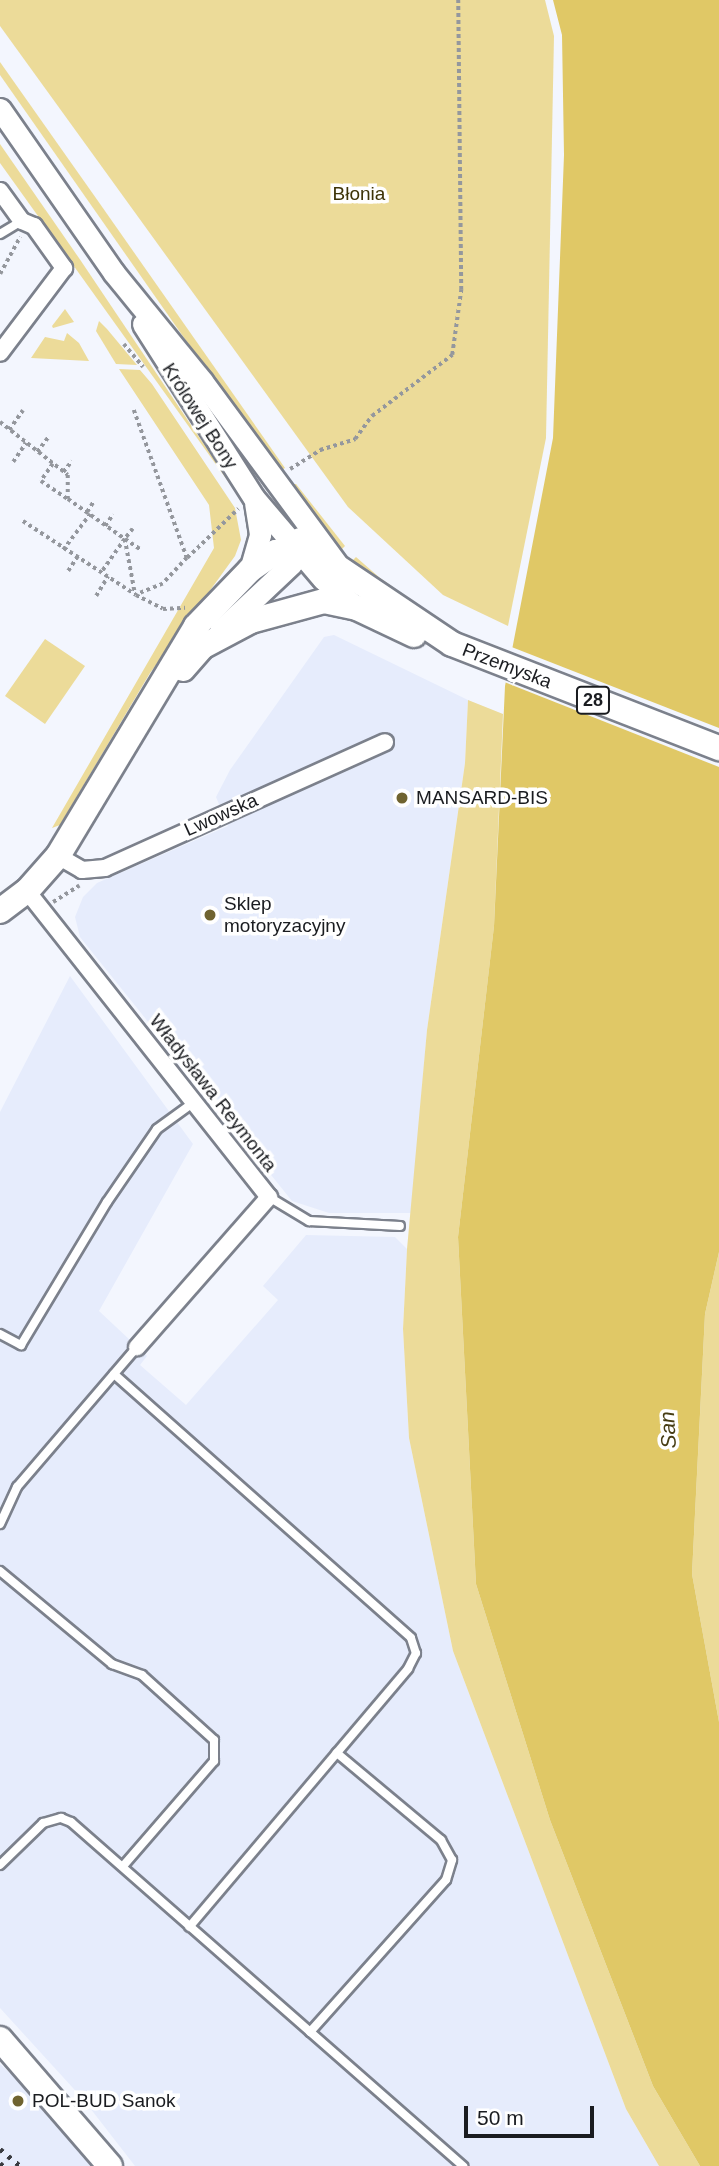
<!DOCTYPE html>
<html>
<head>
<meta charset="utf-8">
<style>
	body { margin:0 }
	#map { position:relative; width:719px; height:2166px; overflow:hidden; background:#f3f6fe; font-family:Arial,sans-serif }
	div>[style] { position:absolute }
	.built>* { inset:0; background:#e6ecfc }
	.green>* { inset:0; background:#ecdb99 }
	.water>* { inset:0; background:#e0c866 }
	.pier>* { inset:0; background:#f3f6fe }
	.path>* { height:3.5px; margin-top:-1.75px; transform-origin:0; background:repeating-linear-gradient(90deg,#94979d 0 3.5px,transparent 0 7px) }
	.roads { filter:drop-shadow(2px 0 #7c818c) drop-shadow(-2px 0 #7c818c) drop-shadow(0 2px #7c818c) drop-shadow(0 -2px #7c818c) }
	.service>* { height:8px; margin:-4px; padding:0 4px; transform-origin:4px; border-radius:4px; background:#fff }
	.minor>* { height:16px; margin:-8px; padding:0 8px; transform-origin:8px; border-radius:8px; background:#fff }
	.secondary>* { height:21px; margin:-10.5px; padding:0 10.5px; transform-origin:10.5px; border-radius:10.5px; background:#fff }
	.primary>* { height:24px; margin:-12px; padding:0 12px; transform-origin:12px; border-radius:12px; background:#fff }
	.rail>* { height:5px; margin-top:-2.5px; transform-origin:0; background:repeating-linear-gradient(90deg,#393b40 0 3.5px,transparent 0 10.5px) }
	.dots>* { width:19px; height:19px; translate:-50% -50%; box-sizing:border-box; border:4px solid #fff; border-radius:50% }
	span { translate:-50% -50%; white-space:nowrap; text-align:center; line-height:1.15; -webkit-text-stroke:7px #fff; paint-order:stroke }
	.shield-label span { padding:2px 5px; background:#fff; border:2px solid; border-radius:5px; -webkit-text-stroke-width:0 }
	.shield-label { font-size:18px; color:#1a1c20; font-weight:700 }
	.park-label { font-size:19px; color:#3d3307 }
	.street-label { font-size:19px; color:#1a1c20 }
	.poi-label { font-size:19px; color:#1a1c20 }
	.left { translate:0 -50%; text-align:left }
	.water-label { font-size:21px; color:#473d14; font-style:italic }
	.scale { position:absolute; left:464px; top:2106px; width:130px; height:32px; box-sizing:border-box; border:4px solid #1a1c20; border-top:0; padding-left:9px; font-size:21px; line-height:24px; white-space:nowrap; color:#1a1c20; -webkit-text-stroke:5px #fff; paint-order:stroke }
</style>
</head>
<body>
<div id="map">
	<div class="built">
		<div style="clip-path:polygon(334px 635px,468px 700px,465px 763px,427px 1030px,412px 1213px,329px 1213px,292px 1201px,80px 937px,75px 917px,83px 897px,97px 883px,228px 826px,216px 797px,230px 770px,324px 637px)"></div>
		<div style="clip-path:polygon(70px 976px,193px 1144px,99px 1311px,147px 1356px,140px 1365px,186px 1405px,278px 1300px,263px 1286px,306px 1235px,395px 1237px,407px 1249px,403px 1329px,409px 1438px,453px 1651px,626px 2109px,659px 2166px,135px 2166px,83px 2099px,0 2008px,0 1112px)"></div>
		<div style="clip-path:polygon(0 2064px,14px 2077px,92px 2166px,0 2166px)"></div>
	</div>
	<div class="green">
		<div style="clip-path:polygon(0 0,545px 0,554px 36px,546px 438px,508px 626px,443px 595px,348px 507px,0 26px)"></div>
		<div style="clip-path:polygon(0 62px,98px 201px,285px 468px,278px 472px,105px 225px,0 75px)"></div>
		<div style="clip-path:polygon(0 144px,81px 261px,240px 498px,0 163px)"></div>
		<div style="clip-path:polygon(65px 309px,74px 322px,53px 328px,52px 326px)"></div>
		<div style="clip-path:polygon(99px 321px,107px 329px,137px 365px,116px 364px,96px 331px)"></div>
		<div style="clip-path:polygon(67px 333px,79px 343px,89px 361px,31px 358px,45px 337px,64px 341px)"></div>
		<div style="clip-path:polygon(119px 369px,140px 370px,152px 384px,235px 508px,241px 540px,235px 556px,150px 673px,60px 825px,52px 828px,214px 548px,209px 505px)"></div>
		<div style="clip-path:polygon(287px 484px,296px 484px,345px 546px,340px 551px)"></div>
		<div style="clip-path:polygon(356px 557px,380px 578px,456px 631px,351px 562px)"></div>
		<div style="clip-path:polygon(45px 639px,85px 666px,45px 724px,5px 696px)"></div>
		<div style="clip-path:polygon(468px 700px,503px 714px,494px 926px,458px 1237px,476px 1584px,550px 1820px,653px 2086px,700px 2166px,659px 2166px,626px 2109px,453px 1651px,409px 1438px,403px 1329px,407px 1249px,427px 1030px,465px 763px)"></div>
		<div style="clip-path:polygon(719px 1252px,719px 1722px,692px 1574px,705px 1314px)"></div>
	</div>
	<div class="water">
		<div style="clip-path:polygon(553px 0,719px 0,719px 1252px,705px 1314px,692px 1574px,719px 1722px,719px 2166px,700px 2166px,653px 2086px,550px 1820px,476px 1584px,458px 1237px,494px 926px,505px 686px,553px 438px,564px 155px,562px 35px)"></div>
	</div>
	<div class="pier">
		<div style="clip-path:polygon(509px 646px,719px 728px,719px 767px,502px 681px)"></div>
	</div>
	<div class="path">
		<div style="left:0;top:274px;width:42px;rotate:-61.6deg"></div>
		<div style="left:124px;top:344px;width:30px;rotate:50deg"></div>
		<div style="left:134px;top:410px;width:157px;rotate:70.3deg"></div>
		<div style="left:187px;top:558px;width:35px;rotate:133deg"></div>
		<div style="left:163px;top:584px;width:29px;rotate:158deg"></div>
		<div style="left:0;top:422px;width:86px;rotate:37.9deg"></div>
		<div style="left:68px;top:475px;width:24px;rotate:90deg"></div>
		<div style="left:68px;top:499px;width:70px;rotate:35.1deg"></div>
		<div style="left:125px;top:539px;width:39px;rotate:125deg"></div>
		<div style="left:9px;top:430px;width:24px;rotate:-55deg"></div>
		<div style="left:37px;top:452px;width:20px;rotate:-53deg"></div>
		<div style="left:13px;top:462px;width:23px;rotate:-56deg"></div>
		<div style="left:53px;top:464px;width:21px;rotate:125deg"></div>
		<div style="left:41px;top:481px;width:32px;rotate:34deg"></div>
		<div style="left:290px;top:469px;width:36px;rotate:-32deg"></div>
		<div style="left:320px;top:450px;width:37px;rotate:-17deg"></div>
		<div style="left:355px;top:439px;width:29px;rotate:-54deg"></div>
		<div style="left:372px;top:416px;width:101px;rotate:-37.3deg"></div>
		<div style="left:452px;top:355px;width:66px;rotate:-82.1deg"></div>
		<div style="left:461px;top:290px;width:290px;rotate:-90.6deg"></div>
		<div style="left:63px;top:472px;width:14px;rotate:-51deg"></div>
		<div style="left:87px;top:512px;width:13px;rotate:-58deg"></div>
		<div style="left:23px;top:521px;width:135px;rotate:33.2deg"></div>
		<div style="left:136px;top:595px;width:30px;rotate:27deg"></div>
		<div style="left:163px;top:609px;width:22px;rotate:-3deg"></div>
		<div style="left:105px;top:526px;width:14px;rotate:-56deg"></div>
		<div style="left:133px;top:529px;width:13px;rotate:129deg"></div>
		<div style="left:125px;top:539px;width:55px;rotate:79.5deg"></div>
		<div style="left:125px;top:539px;width:18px;rotate:34deg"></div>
		<div style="left:63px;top:550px;width:45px;rotate:-53.1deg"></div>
		<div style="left:187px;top:558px;width:71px;rotate:-43.9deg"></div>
		<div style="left:68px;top:571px;width:20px;rotate:-57deg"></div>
		<div style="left:96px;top:596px;width:23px;rotate:-59deg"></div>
		<div style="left:53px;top:902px;width:31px;rotate:-32deg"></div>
	</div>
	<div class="roads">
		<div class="service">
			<div style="left:0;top:234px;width:26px;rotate:-31deg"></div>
			<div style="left:269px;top:1197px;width:47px;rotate:31deg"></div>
			<div style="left:309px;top:1221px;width:91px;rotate:3.1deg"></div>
			<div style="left:0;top:1334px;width:24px;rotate:28deg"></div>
			<div style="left:21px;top:1345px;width:167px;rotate:-59deg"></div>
			<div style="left:107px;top:1202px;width:88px;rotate:-55.6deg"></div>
			<div style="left:157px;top:1129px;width:46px;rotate:-36.1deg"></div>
			<div style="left:114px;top:1374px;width:397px;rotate:41.6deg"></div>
			<div style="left:411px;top:1638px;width:16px;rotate:72deg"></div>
			<div style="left:416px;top:1653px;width:18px;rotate:117deg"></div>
			<div style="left:408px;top:1669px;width:338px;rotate:130.3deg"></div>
			<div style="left:0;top:1524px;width:41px;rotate:-65.3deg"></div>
			<div style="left:17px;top:1487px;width:184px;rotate:-49.4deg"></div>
			<div style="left:0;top:1571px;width:146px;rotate:39.7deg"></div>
			<div style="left:112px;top:1664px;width:32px;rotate:20deg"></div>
			<div style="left:142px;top:1675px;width:97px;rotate:42.1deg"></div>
			<div style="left:214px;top:1740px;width:21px;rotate:90deg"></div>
			<div style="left:214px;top:1761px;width:139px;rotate:130.9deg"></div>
			<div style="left:0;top:1865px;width:60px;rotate:-44.3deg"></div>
			<div style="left:43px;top:1823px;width:19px;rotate:-16deg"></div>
			<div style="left:61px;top:1818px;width:11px;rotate:22deg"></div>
			<div style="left:71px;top:1822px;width:522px;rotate:41.27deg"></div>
			<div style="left:310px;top:2032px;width:204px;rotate:-48.2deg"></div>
			<div style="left:446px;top:1880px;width:21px;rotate:-73deg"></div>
			<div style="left:452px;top:1860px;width:23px;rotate:-119deg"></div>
			<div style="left:441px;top:1840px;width:136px;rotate:-140.1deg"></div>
		</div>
		<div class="minor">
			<div style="left:0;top:191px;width:37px;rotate:54deg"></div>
			<div style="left:22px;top:221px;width:13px;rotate:23deg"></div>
			<div style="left:34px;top:226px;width:52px;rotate:54.5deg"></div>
			<div style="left:64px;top:268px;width:106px;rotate:127deg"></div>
			<div style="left:58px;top:856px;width:28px;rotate:30deg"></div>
			<div style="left:82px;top:870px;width:23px;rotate:-5deg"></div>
			<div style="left:105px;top:868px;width:307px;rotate:-24.2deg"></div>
			<div style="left:27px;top:891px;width:390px;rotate:51.7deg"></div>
			<div style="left:269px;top:1197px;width:200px;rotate:131.3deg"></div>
		</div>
		<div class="secondary">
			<div style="left:0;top:109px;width:200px;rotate:55.2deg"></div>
			<div style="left:114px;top:273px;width:139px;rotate:50.8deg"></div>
			<div style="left:202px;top:381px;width:226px;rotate:53.6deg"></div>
			<div style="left:143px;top:324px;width:206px;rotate:57.5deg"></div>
			<div style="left:254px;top:498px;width:106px;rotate:49.6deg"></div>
			<div style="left:323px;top:579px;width:45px;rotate:40.5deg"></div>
			<div style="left:250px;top:570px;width:37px;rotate:-74deg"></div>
			<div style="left:260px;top:534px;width:31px;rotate:-99deg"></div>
			<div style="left:220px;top:631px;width:98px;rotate:-43.3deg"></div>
			<div style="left:291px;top:564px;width:27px;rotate:-73deg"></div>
		</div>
		<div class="primary">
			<div style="left:183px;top:669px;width:29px;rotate:-49deg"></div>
			<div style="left:202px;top:647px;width:55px;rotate:-28deg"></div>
			<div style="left:251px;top:621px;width:76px;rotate:-15.3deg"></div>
			<div style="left:324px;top:601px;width:34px;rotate:12deg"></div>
			<div style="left:357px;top:608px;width:63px;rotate:25.3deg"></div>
			<div style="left:0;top:911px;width:34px;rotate:-37deg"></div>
			<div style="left:27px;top:891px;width:47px;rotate:-48.5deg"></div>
			<div style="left:58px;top:856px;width:268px;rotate:-59deg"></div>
			<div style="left:196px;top:626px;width:78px;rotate:-46deg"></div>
			<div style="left:250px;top:570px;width:32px;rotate:-35deg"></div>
			<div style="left:276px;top:552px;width:42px;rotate:2.7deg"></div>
			<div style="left:318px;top:554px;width:161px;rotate:33.9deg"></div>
			<div style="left:452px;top:644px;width:287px;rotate:21.3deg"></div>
			<div style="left:0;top:2039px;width:168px;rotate:49.1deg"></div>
		</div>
	</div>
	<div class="rail">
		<div style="left:0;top:2149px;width:26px;rotate:40deg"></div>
		<div style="left:0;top:2163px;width:4px;rotate:45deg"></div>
	</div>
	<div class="dots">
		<div style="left:402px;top:798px;background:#6f6330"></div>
		<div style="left:210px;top:915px;background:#6f6330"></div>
		<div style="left:18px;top:2101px;background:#6f6330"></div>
	</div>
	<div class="shield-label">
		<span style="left:593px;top:700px">28</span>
	</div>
	<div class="park-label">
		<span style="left:359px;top:194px">Błonia</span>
	</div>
	<div class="street-label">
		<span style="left:200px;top:416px;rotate:57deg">Królowej Bony</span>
		<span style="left:507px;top:666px;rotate:21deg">Przemyska</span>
		<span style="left:221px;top:815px;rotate:-24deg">Lwowska</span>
		<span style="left:213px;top:1093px;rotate:52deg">Władysława Reymonta</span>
	</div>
	<div class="poi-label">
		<span class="left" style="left:416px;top:798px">MANSARD-BIS</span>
		<span class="left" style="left:224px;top:915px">Sklep<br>motoryzacyjny</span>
		<span class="left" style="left:32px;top:2101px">POL-BUD Sanok</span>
	</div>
	<div class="water-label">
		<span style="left:668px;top:1430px;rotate:-93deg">San</span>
	</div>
	<div class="scale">50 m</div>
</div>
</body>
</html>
